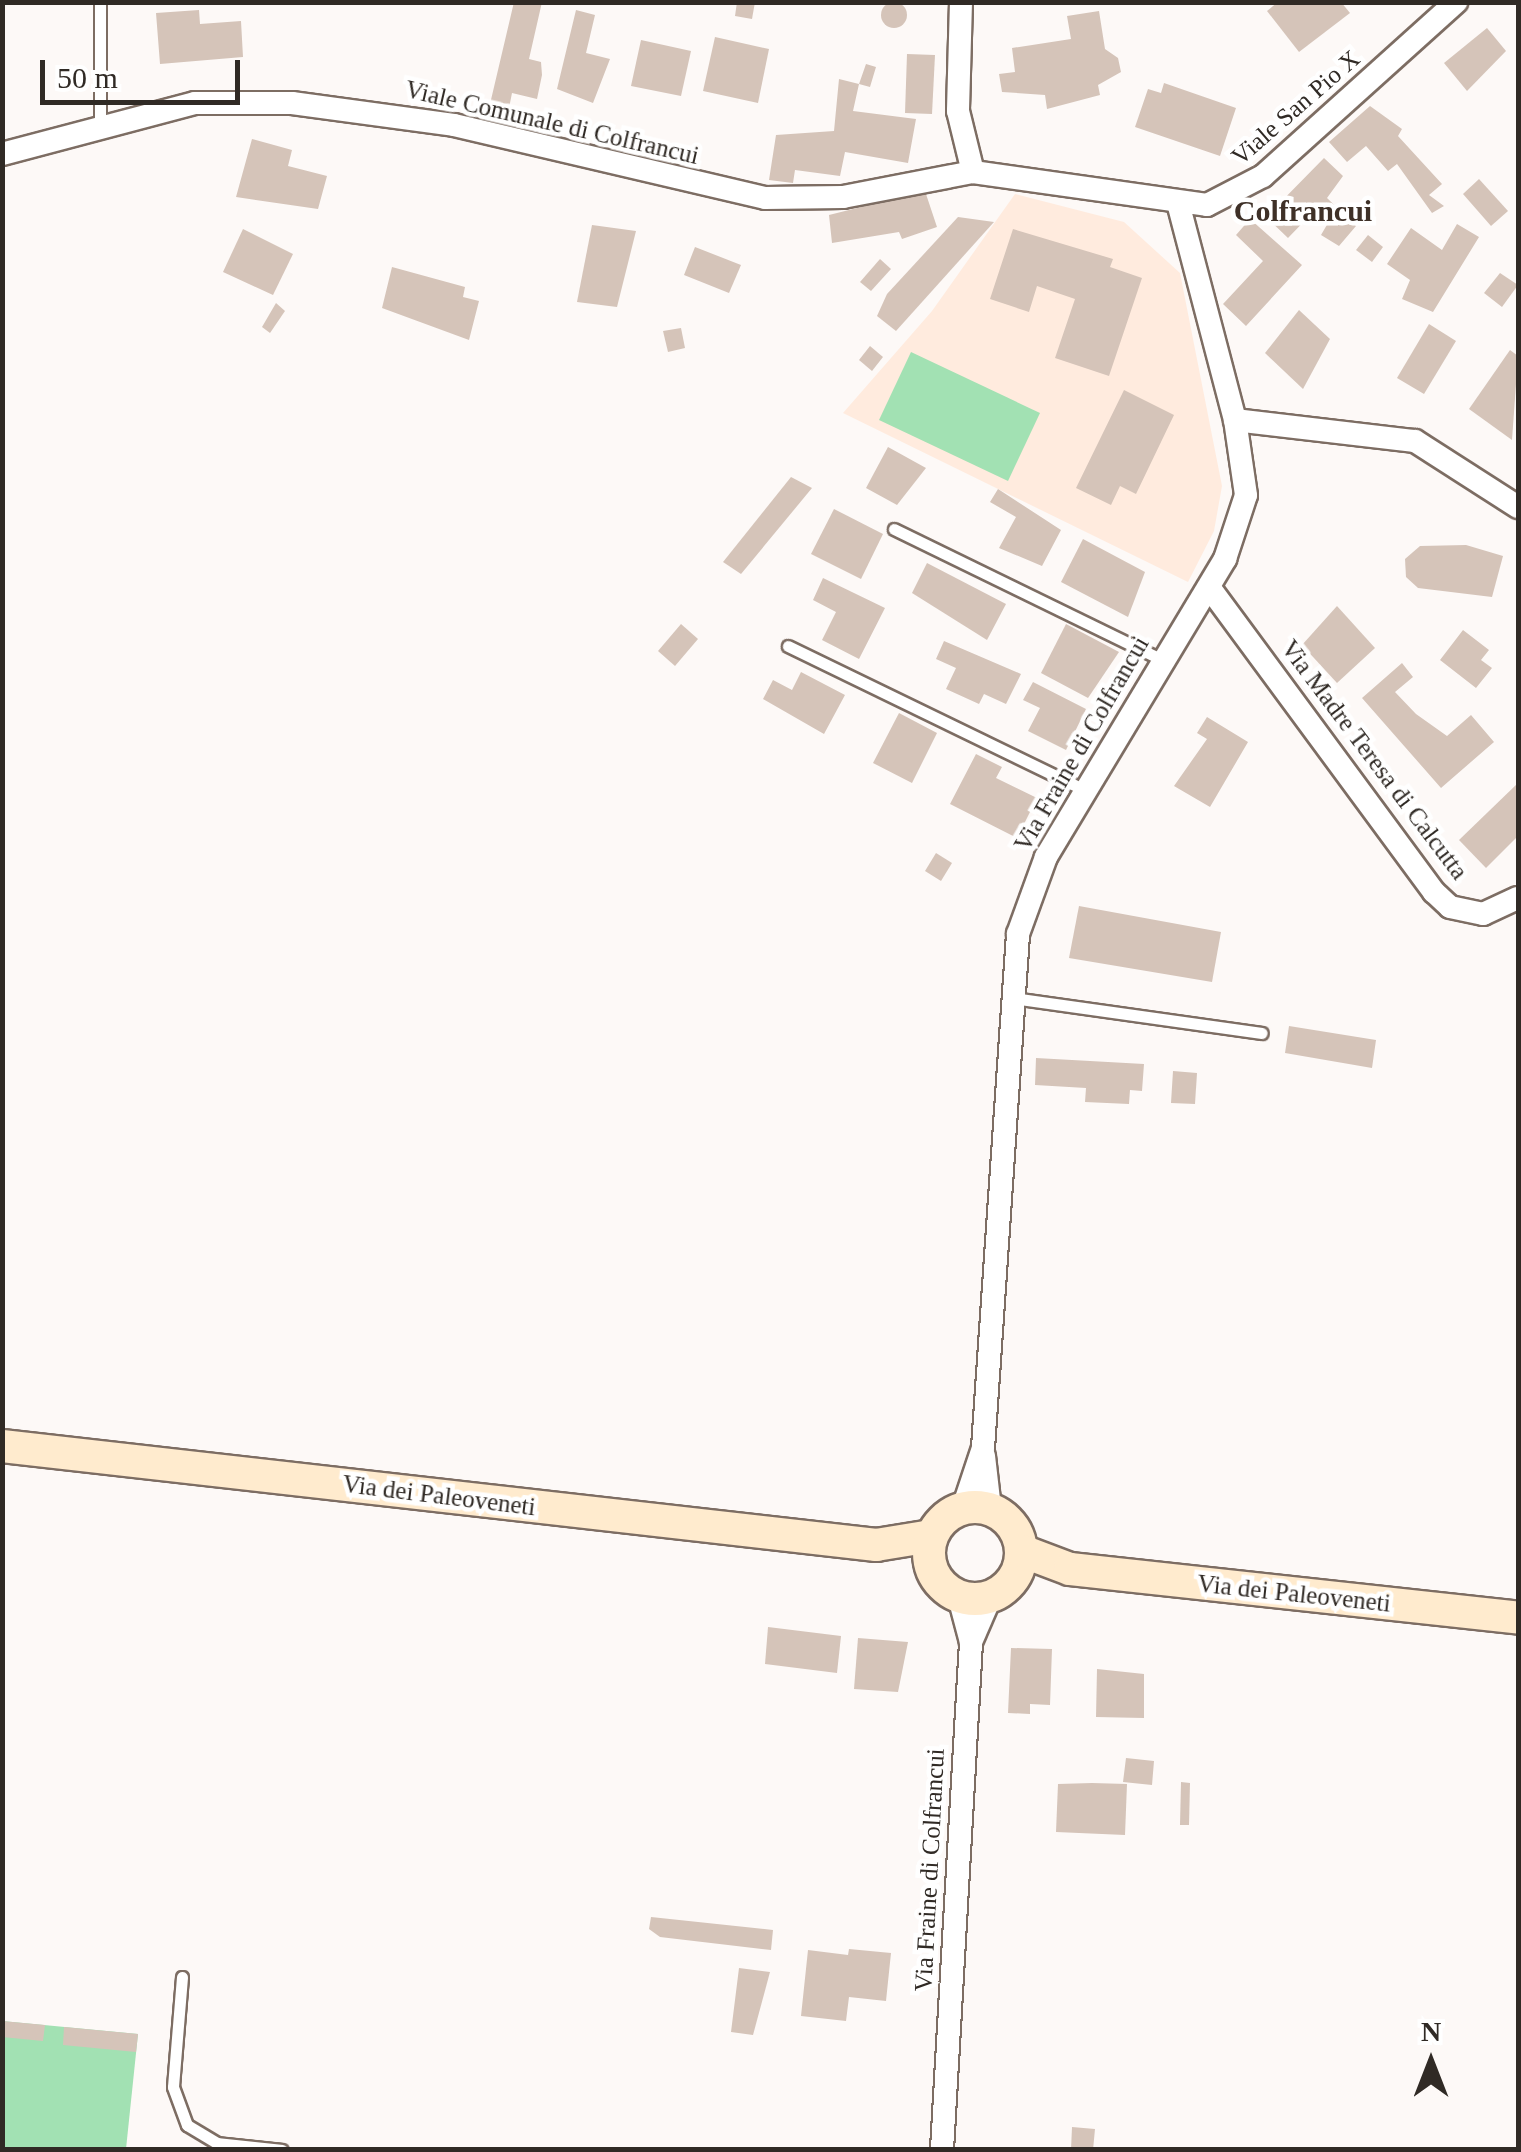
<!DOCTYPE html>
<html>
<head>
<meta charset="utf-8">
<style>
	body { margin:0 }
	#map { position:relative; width:1521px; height:2152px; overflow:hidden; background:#fdf9f7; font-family:"Times New Roman",serif }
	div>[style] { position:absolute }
	.built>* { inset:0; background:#ffebde }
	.green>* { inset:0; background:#a2e1b3 }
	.building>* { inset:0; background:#d5c4b9 }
	.round { border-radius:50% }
	.roads { filter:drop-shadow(2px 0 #7d6d63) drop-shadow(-2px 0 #7d6d63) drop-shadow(0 2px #7d6d63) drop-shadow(0 -2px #7d6d63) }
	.service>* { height:11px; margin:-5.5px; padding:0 5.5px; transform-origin:5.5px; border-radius:5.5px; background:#fff }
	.minor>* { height:22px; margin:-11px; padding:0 11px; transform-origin:11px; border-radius:11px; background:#fff }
	.secondary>* { height:32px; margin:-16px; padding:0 16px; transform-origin:16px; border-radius:16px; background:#ffebce }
	.secondary>.ring { margin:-16px; padding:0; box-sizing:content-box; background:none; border:32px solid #ffebce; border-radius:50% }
	span { translate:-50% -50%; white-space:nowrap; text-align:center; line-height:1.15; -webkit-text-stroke:9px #fff; paint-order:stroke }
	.street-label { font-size:25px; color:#302a25 }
	.quarter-label { font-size:30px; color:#3e3027; font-weight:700 }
	.frame { position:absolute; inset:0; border:5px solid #302a25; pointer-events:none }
	.north { position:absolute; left:1381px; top:2012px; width:100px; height:100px; -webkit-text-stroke:8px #fff; paint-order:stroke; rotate:0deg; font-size:28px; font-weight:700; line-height:40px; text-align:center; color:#302a25 }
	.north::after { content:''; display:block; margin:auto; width:35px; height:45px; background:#302a25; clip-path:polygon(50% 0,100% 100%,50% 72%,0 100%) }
	.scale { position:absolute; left:40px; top:60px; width:200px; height:45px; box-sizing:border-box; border:5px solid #302a25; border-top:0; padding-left:12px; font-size:30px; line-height:35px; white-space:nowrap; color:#302a25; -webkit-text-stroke:8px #fff; paint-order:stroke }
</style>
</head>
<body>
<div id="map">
	<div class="built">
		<div style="clip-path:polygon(1015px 194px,1124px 222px,1180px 273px,1222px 486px,1214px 531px,1188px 582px,843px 413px,932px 311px)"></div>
	</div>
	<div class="green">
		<div style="clip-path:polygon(911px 352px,1040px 413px,1008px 481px,879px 420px)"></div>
		<div style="clip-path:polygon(2px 2021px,138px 2034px,126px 2149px,3px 2149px)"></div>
	</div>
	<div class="building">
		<div style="clip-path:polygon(514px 2px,542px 2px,529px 59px,541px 62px,542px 75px,537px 99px,512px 93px,509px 108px,490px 104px)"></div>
		<div style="clip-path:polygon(737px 2px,755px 2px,752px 19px,735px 16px)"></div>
		<div style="clip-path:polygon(1278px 2px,1341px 2px,1350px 13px,1299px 52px,1267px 11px)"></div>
		<div class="round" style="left:881px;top:2px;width:26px;height:26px"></div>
		<div style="clip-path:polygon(199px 10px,200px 24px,241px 21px,243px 57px,160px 64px,156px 13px)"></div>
		<div style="clip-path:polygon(576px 10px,595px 15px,586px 53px,610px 59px,593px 103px,557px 89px)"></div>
		<div style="clip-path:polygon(1099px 11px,1105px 49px,1118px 58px,1121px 72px,1098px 85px,1100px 95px,1047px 109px,1045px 95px,1002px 92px,999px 74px,1015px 72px,1012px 48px,1071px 39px,1067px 16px)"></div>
		<div style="clip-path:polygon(1487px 28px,1506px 51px,1467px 91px,1444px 63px)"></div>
		<div style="clip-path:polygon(715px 37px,769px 49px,758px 103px,703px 91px)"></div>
		<div style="clip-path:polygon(641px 40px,691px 51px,681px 96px,631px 86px)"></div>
		<div style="clip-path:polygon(907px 54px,935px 55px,932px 114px,905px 113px)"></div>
		<div style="clip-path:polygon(866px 64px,876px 67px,870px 87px,859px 84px,853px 111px,916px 119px,908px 163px,845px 152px,840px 176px,795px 170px,793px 183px,769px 180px,776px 135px,834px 131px,839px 79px,859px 84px)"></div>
		<div style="clip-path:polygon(1164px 83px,1236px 108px,1220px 156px,1135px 127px,1148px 89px,1161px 93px)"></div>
		<div style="clip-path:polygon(1370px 106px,1402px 129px,1398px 136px,1442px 184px,1429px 195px,1444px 206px,1432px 213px,1397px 164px,1388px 171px,1366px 146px,1347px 162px,1329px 142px)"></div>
		<div style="clip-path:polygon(252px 139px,292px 150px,288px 166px,327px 176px,318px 209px,236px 197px)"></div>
		<div style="clip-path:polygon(1324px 158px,1343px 176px,1327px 198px,1356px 226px,1339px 246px,1321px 235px,1328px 223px,1317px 208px,1288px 238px,1266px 217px)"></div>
		<div style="clip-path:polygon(1479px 179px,1508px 211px,1491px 226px,1463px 194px)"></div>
		<div style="clip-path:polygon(925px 191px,937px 227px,902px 239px,899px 232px,832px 243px,829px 215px)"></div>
		<div style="clip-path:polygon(958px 217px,994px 222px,896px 331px,877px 316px,887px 294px)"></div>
		<div style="clip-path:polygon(1250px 219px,1302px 265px,1246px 326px,1223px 304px,1263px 261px,1236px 235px)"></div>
		<div style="clip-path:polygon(1457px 224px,1479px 237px,1433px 312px,1402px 299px,1410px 280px,1387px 264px,1411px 228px,1442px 250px)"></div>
		<div style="clip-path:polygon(592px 225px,636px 231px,617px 307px,577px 302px)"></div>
		<div style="clip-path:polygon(243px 229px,293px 254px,273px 295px,223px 272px)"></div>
		<div style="clip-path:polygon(1013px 229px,1113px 259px,1110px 267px,1142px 278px,1109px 376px,1055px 358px,1075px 299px,1037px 286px,1029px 312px,990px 299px)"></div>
		<div style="clip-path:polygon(1368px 235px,1383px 247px,1372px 262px,1356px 250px)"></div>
		<div style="clip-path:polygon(695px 247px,741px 265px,729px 293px,684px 275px)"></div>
		<div style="clip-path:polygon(880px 259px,891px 269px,871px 291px,860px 282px)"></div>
		<div style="clip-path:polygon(392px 267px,465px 287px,463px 297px,479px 301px,469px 340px,382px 308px)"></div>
		<div style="clip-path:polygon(1500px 273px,1518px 285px,1502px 307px,1484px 293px)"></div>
		<div style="clip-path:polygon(276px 303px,285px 311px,270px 333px,262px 327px)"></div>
		<div style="clip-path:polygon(1299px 310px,1330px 339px,1303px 389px,1265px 353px)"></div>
		<div style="clip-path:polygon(1429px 324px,1456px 341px,1424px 394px,1397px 378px)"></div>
		<div style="clip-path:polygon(681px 328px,685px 348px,668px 352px,663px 331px)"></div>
		<div style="clip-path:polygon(870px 346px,883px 357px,872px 371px,859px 360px)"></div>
		<div style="clip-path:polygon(1510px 350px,1518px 356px,1512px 440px,1469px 409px)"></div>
		<div style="clip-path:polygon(1124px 390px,1174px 415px,1136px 494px,1120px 486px,1111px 505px,1076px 488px)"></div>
		<div style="clip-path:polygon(888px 447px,926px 468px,897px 505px,866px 488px)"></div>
		<div style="clip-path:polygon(791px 477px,812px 488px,741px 574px,723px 562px)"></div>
		<div style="clip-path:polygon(998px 489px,1061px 530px,1042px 566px,999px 548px,1016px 517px,990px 502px)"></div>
		<div style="clip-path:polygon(834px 509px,883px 534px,861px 579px,811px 554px)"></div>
		<div style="clip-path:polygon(1083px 539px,1145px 572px,1128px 617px,1061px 582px)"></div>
		<div style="clip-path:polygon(1466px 545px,1503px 556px,1492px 597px,1418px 588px,1406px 577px,1405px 559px,1420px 546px)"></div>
		<div style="clip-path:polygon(927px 563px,1006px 604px,987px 640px,912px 593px)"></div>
		<div style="clip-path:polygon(823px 578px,885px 608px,859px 659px,822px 640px,836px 612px,813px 600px)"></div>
		<div style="clip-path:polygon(1337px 606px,1375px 648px,1337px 683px,1302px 645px)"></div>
		<div style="clip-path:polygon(681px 624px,698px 639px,675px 666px,658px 651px)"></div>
		<div style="clip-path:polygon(1066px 624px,1119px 652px,1088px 698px,1041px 673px)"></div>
		<div style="clip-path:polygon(1463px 630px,1489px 650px,1481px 660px,1492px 668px,1476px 688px,1440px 660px)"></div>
		<div style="clip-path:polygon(944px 641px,1021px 674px,1006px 704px,984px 694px,979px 704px,946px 689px,956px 668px,936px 659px)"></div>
		<div style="clip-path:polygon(1402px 663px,1413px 677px,1395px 692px,1416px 714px,1447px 736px,1471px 715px,1494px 742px,1441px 788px,1362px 698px)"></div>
		<div style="clip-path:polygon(801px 672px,845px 695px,824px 734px,763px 699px,773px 680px,792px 690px)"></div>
		<div style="clip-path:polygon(1033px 682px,1086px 709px,1066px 750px,1028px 731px,1040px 708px,1023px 700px)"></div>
		<div style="clip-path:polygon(899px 713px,937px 733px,912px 783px,873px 763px)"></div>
		<div style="clip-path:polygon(1207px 717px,1248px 742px,1210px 807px,1174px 786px,1207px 739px,1197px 733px)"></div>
		<div style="clip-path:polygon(976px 754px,1002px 767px,996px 778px,1037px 798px,1017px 838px,950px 804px)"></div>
		<div style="clip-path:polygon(1518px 783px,1518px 836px,1486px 868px,1459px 840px)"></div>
		<div style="clip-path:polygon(936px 853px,952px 863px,941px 881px,925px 871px)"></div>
		<div style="clip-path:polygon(1079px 906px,1221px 932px,1212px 982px,1069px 958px)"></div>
		<div style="clip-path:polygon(1289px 1026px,1376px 1040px,1372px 1068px,1285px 1053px)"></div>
		<div style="clip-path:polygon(1036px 1058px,1144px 1064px,1142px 1091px,1130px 1090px,1129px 1104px,1085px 1102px,1086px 1088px,1035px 1085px)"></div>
		<div style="clip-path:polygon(1173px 1071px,1197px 1073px,1195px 1104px,1171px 1103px)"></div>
		<div style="clip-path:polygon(768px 1627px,841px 1636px,837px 1673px,765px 1664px)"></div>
		<div style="clip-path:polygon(858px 1638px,908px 1642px,898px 1692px,854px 1689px)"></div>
		<div style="clip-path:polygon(1011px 1648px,1052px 1649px,1050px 1705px,1030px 1704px,1030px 1714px,1008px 1713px)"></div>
		<div style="clip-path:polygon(1097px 1669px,1144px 1674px,1144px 1718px,1096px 1717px)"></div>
		<div style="clip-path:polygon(1126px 1758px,1154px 1761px,1152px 1785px,1123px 1782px)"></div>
		<div style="clip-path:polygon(1181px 1782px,1190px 1783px,1189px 1825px,1180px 1825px)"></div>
		<div style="clip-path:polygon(1092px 1783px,1127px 1784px,1125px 1835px,1056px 1832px,1058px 1784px)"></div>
		<div style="clip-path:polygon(651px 1917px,773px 1930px,771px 1950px,660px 1937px,649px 1929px)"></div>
		<div style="clip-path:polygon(849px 1949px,891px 1953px,886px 2001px,849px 1997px,846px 2021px,801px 2016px,808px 1950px,848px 1955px)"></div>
		<div style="clip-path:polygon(739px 1968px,770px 1972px,753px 2035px,731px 2032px)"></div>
		<div style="clip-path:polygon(2px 2021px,45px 2025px,43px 2041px,2px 2037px)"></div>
		<div style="clip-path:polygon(64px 2027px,138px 2034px,136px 2052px,63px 2045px)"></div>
		<div style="clip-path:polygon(1072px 2127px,1095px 2129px,1093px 2150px,1071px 2150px)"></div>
	</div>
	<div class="roads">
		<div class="service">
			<div style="left:100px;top:2px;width:120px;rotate:90deg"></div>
			<div style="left:894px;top:529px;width:297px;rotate:26deg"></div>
			<div style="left:788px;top:646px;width:330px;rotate:25.9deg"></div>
			<div style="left:1013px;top:998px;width:251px;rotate:8deg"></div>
			<div style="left:182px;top:1977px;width:110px;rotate:94.7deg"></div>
			<div style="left:173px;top:2087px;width:40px;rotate:69.8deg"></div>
			<div style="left:187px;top:2125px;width:35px;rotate:31deg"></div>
			<div style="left:217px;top:2143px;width:65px;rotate:6.1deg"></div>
		</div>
		<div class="minor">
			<div style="left:961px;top:2px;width:109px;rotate:91.6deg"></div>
			<div style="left:958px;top:111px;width:63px;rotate:76.2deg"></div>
			<div style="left:2px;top:154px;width:200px;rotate:-14.8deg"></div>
			<div style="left:195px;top:103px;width:97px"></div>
			<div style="left:292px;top:103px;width:163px;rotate:7.7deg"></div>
			<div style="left:454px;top:125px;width:319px;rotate:13.2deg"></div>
			<div style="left:765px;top:198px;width:78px;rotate:-0.7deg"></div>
			<div style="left:843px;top:197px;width:132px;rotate:-10.9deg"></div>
			<div style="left:973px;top:172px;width:236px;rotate:8deg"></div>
			<div style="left:1207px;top:205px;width:63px;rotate:-27.4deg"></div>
			<div style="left:1263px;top:176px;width:260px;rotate:-42deg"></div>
			<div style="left:1235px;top:420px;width:181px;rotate:6.7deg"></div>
			<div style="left:1415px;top:441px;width:122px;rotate:32.7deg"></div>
			<div style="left:1209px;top:587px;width:379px;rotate:53.6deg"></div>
			<div style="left:1434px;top:892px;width:22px;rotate:43deg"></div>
			<div style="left:1450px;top:907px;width:34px;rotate:12deg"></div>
			<div style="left:1483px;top:914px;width:38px;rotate:-25deg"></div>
			<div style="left:984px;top:1456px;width:53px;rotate:83.5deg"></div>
			<div style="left:963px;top:1508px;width:63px;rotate:-71.6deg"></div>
			<div style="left:983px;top:1448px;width:515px;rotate:-86.1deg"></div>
			<div style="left:1018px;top:934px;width:82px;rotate:-70deg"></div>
			<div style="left:1046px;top:857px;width:348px;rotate:-59deg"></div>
			<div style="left:1225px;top:559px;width:67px;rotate:-71.8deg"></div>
			<div style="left:1246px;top:495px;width:76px;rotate:-98.3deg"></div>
			<div style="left:1235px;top:420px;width:221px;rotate:-104.7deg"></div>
			<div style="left:959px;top:1597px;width:47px;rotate:75.1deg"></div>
			<div style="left:942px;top:2150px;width:509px;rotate:-86.73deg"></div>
			<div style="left:971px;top:1642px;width:48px;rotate:-66.6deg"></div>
		</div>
		<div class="secondary">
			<div style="left:2px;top:1446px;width:880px;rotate:6.46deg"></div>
			<div style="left:876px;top:1545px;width:56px;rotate:-9.3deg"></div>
			<div class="ring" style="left:929px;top:1507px;width:60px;height:60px"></div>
			<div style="left:1022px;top:1551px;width:51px;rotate:20.6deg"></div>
			<div style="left:1070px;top:1569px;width:451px;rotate:6.2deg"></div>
		</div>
	</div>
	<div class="street-label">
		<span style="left:1296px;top:108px;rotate:-41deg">Viale San Pio X</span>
		<span style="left:552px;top:123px;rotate:13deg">Viale Comunale di Colfrancui</span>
		<span style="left:1082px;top:744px;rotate:-60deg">Via Fraine di Colfrancui</span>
		<span style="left:1374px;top:760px;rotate:53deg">Via Madre Teresa di Calcutta</span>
		<span style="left:439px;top:1496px;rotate:7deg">Via dei Paleoveneti</span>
		<span style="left:1294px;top:1594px;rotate:6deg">Via dei Paleoveneti</span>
		<span style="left:930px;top:1870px;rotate:-87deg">Via Fraine di Colfrancui</span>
	</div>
	<div class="quarter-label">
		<span style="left:1303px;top:211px">Colfrancui</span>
	</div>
	<div class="frame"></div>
	<div class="north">N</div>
	<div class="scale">50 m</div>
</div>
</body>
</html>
